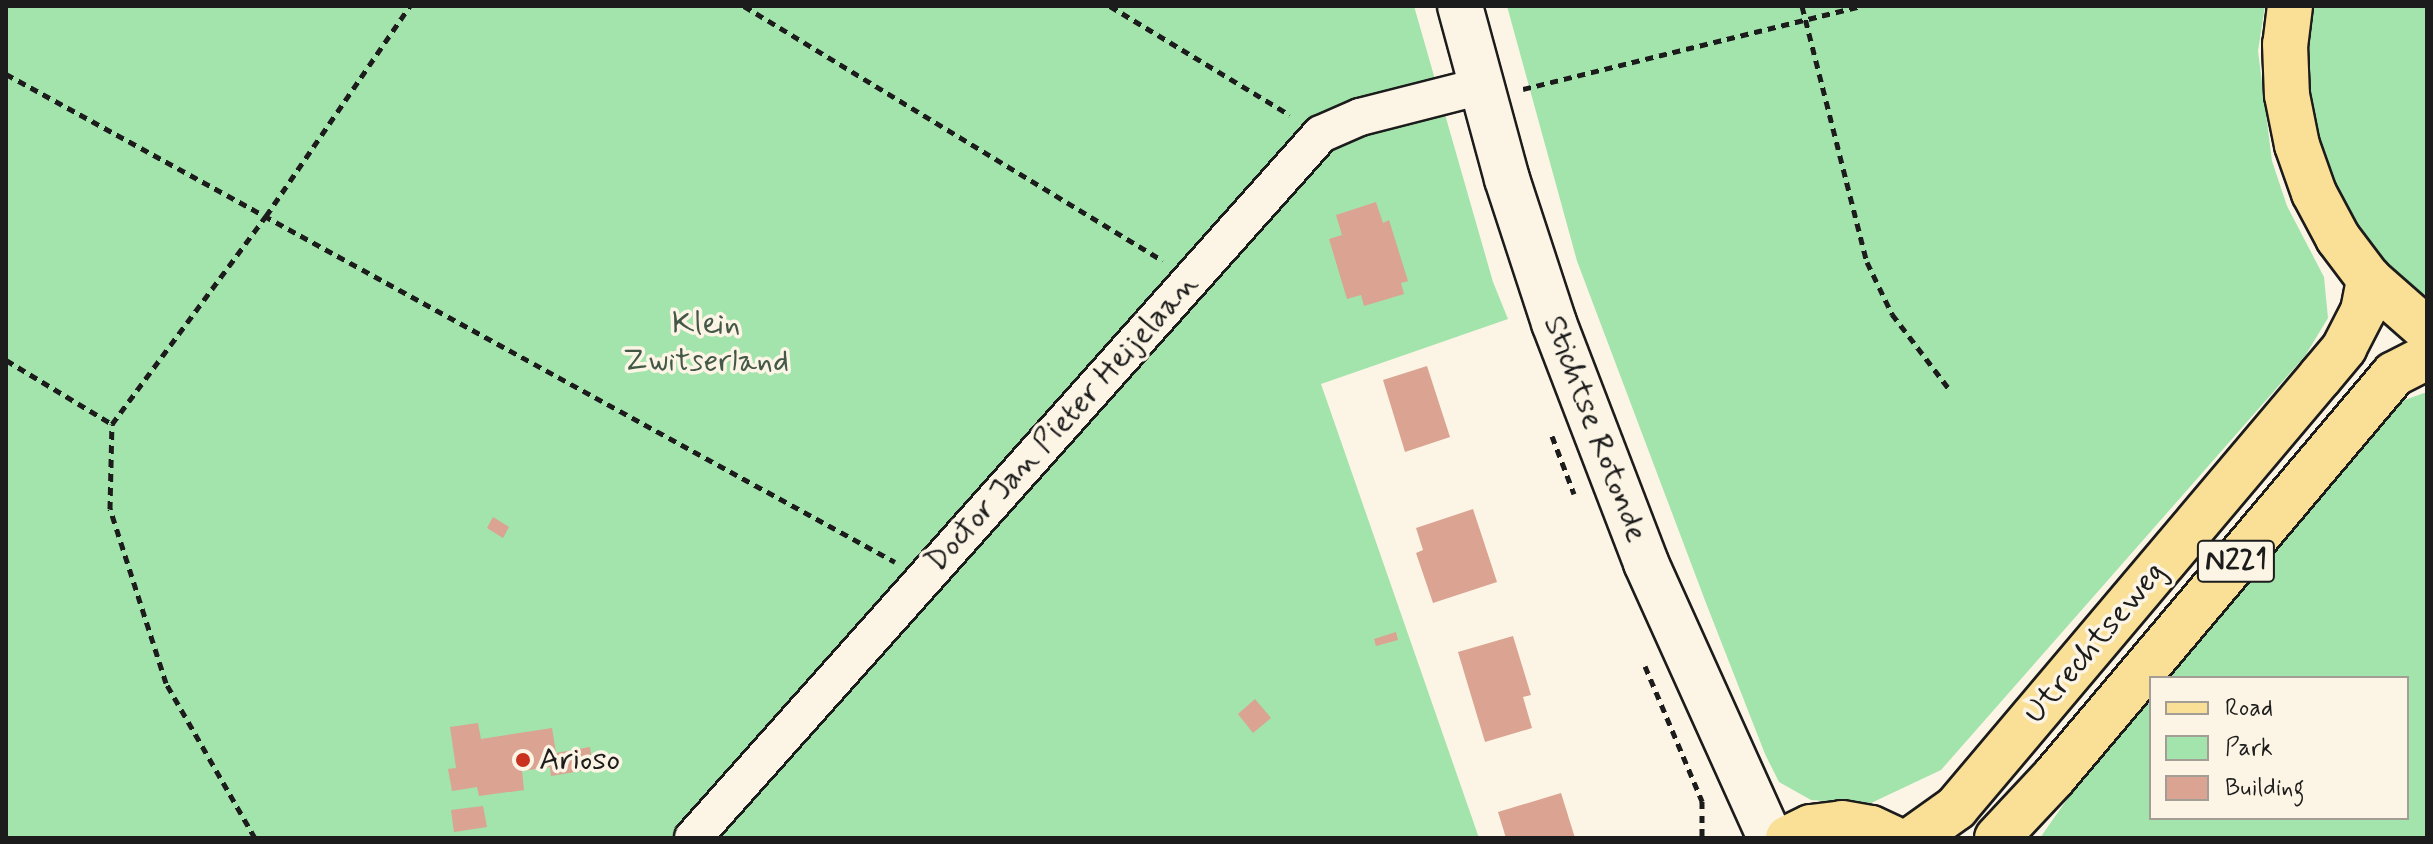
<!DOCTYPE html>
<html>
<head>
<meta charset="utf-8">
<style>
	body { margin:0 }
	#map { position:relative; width:2433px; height:844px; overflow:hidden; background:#fcf5e5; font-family:Mynerve,sans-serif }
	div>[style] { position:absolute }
	.green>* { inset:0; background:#a3e3ac }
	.building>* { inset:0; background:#daa392 }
	.path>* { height:5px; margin-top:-2.5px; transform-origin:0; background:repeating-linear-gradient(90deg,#1c1c1c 0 8px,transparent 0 14px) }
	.roads { filter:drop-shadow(2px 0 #1c1c1c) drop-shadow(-2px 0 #1c1c1c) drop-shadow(0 2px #1c1c1c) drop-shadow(0 -2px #1c1c1c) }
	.street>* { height:36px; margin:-18px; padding:0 18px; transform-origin:18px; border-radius:18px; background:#fcf5e5 }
	.secondary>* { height:44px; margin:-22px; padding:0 22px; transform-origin:22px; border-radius:22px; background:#fcf5e5 }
	.primary>* { height:44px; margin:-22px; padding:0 22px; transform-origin:22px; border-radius:22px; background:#fadf96 }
	.dots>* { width:22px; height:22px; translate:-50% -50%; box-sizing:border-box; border:4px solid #fcf5e5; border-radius:50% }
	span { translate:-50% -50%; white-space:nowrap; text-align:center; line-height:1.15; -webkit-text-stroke:7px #fcf5e5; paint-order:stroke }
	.shield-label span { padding:2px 6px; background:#fcf5e5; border:2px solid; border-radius:6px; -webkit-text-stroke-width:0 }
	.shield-label { font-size:30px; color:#1c1c1c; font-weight:700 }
	.park-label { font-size:32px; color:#445847 }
	.street-label { font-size:32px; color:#1c1c1c }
	.poi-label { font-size:32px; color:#1c1c1c }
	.left { translate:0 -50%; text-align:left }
	.frame { position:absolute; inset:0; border:8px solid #1c1c1c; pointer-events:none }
	.legend { position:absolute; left:2149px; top:676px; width:260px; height:144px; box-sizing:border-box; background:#fcf5e5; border:2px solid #a29e95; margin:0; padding:10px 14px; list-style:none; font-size:24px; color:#1c1c1c }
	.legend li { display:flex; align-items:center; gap:16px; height:40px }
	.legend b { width:40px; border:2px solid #a29e95 }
</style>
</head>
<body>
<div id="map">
	<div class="green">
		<div style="clip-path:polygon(6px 6px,1414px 6px,1493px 282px,1508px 319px,1321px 384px,1479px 838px,6px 838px)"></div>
		<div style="clip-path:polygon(1507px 6px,2265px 6px,2258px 51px,2272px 161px,2287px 206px,2324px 277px,2328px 318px,2305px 356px,1941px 770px,1869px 804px,1811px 800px,1779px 782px,1765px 754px,1706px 603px,1577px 261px)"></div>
		<div style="clip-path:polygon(2314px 6px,2427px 6px,2427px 301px,2380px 256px,2347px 207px,2323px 153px,2310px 95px,2309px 35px)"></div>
		<div style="clip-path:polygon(2427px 392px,2427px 838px,2040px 838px,2070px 795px,2151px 697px,2151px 818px,2407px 818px,2407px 678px,2167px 678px,2396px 403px)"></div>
	</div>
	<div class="building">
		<div style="clip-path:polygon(1376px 202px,1383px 223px,1389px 220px,1408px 281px,1401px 283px,1404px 294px,1364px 306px,1361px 295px,1347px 299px,1329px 239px,1342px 235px,1336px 215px)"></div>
		<div style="clip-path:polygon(1427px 366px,1450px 437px,1405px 452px,1383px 380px)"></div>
		<div style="clip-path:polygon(1473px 509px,1497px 582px,1433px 603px,1416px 553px,1423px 550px,1416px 528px)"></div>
		<div style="clip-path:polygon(493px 517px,509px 527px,503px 538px,487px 528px)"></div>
		<div style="clip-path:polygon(1396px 632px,1398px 640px,1376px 646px,1374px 639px)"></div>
		<div style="clip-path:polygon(1513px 636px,1531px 695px,1523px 697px,1532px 728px,1485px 742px,1458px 652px)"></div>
		<div style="clip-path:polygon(1255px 699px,1271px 718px,1253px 733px,1238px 714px)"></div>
		<div style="clip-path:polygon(478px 723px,481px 739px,552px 728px,556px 753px,590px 747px,593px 769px,551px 776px,550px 767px,522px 771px,524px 790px,479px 796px,477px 787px,452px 791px,448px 769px,456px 768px,450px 727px)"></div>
		<div style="clip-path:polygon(1561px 793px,1575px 838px,1506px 838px,1498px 812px)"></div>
		<div style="clip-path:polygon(483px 806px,487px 827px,454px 832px,451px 810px)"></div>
	</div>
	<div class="path">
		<div style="left:744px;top:6px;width:490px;rotate:31.3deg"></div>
		<div style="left:1110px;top:6px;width:210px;rotate:31.2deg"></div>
		<div style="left:1802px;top:6px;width:264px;rotate:75.8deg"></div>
		<div style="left:1867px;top:262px;width:58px;rotate:64.3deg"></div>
		<div style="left:1892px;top:314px;width:96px;rotate:52.7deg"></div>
		<div style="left:6px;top:74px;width:1014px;rotate:28.76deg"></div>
		<div style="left:1523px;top:89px;width:347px;rotate:-13.8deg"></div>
		<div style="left:6px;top:360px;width:124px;rotate:31.1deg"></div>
		<div style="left:1552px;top:436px;width:62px;rotate:69.2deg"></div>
		<div style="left:1645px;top:666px;width:147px;rotate:67.1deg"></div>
		<div style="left:1702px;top:801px;width:37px;rotate:90deg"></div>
		<div style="left:255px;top:838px;width:179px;rotate:-119.9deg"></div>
		<div style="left:166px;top:683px;width:183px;rotate:-107.8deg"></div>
		<div style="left:110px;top:509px;width:85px;rotate:-88.7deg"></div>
		<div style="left:112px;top:424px;width:259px;rotate:-53.5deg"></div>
		<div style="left:266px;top:216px;width:255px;rotate:-55.6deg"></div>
	</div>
	<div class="roads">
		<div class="street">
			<div style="left:693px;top:838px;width:943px;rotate:-48.27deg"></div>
			<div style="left:1321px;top:134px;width:43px;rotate:-23.6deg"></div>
			<div style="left:1360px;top:117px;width:126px;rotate:-14.3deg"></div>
		</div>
		<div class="secondary">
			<div style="left:1460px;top:6px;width:179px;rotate:74.8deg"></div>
			<div style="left:1507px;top:179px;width:151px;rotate:71.9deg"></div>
			<div style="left:1554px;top:323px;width:257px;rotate:69deg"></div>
			<div style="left:1646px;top:563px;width:302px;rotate:65.7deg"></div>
		</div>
		<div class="primary">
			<div style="left:2290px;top:6px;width:38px;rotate:97deg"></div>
			<div style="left:2285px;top:44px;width:51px;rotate:87.8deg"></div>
			<div style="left:2287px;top:95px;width:51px;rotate:78.7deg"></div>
			<div style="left:2297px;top:145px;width:51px;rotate:70.5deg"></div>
			<div style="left:2314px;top:193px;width:51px;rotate:61.9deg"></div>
			<div style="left:2338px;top:238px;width:51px;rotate:52.9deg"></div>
			<div style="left:2369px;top:279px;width:77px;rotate:41.3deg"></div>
			<div style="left:1788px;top:838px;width:25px;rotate:-26deg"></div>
			<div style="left:1811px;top:827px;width:31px;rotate:-7deg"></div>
			<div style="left:1842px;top:823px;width:29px;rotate:10deg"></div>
			<div style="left:1871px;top:828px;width:23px;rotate:25deg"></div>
			<div style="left:1914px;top:838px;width:52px;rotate:-35.5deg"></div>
			<div style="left:1956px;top:808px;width:564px;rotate:-49.82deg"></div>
			<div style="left:2320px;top:377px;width:38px;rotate:-50deg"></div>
			<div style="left:2344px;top:348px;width:42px;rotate:-62.8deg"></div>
			<div style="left:2363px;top:311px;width:33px;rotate:-79deg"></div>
			<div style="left:1997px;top:838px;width:83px;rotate:-46.9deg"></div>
			<div style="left:2054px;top:777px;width:527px;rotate:-49.85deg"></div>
			<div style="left:2394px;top:374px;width:37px;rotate:-27deg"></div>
		</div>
	</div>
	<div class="dots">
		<div style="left:523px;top:760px;background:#c8321e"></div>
	</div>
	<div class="shield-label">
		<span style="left:2236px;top:561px">N221</span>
	</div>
	<div class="park-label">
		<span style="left:706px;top:343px">Klein<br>Zwitserland</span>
	</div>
	<div class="street-label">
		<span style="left:1062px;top:423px;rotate:-48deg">Doctor Jan Pieter Heijelaan</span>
		<span style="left:1595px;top:429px;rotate:69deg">Stichtse Rotonde</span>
		<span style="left:2095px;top:643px;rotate:-50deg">Utrechtseweg</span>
	</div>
	<div class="poi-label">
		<span class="left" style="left:539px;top:760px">Arioso</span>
	</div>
	<div class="frame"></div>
	<ul class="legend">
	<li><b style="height:10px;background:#fadf96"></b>Road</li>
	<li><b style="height:22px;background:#a3e3ac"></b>Park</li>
	<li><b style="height:22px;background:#daa392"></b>Building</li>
	</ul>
</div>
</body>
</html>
